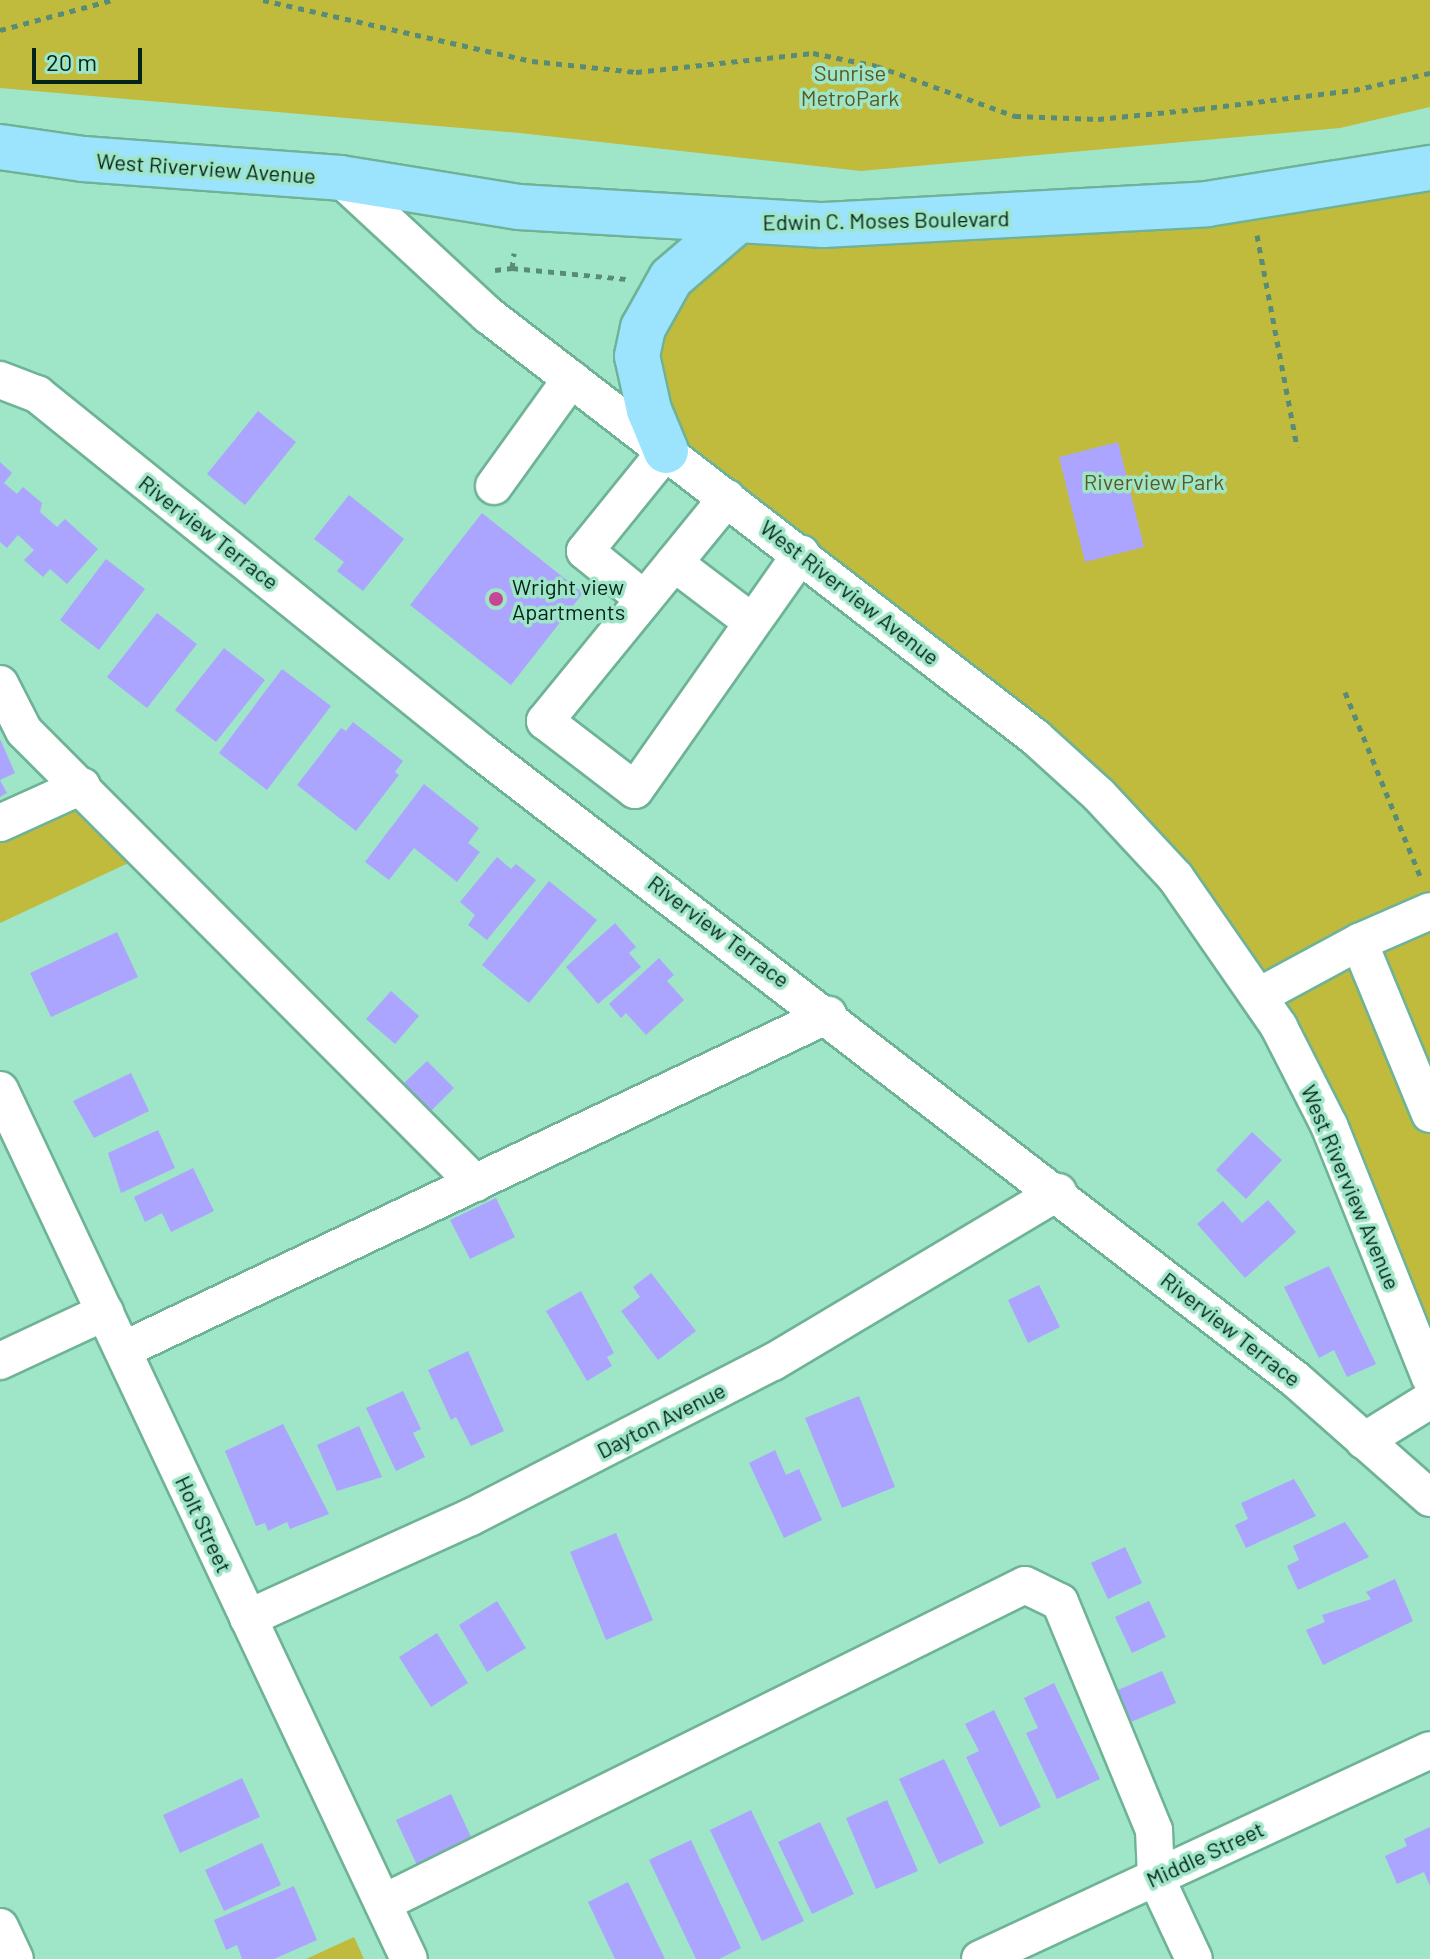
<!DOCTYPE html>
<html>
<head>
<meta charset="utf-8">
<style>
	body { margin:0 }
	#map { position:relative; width:1430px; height:1959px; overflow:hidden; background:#9fe5c8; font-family:Barlow,sans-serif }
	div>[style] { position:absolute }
	.green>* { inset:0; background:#c0ba3d }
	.building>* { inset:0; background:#aca5ff }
	.path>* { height:5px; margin-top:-2.5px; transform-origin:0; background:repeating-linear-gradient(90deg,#588c77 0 6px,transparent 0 12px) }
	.roads { filter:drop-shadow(2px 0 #6fb397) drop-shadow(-2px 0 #6fb397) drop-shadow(0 2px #6fb397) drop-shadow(0 -2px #6fb397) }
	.minor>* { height:36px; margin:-18px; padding:0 18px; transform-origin:18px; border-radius:18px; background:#fff }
	.major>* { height:44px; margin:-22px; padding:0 22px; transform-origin:22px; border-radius:22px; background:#9ce3fe }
	.dots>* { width:22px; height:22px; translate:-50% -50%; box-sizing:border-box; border:4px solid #9fe5c8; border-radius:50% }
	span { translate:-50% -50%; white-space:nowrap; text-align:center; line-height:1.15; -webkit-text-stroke:7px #9fe5c8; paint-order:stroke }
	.park-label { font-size:22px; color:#5c5a23 }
	.street-label { font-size:22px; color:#052318 }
	.poi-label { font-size:22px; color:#052318 }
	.left { translate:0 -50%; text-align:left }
	.scale { position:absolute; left:32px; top:48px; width:110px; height:36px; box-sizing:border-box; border:4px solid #052318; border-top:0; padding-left:10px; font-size:24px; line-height:28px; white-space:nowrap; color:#052318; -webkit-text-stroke:6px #9fe5c8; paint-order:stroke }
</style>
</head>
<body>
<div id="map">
	<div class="green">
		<div style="clip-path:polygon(0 0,1430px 0,1430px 107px,1340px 128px,861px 171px,520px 133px,0 88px)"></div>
		<div style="clip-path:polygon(1430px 168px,1430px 1378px,1329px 1125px,1176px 878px,666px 451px,643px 328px,735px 223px)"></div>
		<div style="clip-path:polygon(81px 800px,137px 859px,0 923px,0 838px)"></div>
		<div style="clip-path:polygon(354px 1937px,364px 1959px,306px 1959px)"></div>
	</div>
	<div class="building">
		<div style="clip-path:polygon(258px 411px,296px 442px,245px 505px,207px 474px)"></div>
		<div style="clip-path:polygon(1118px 442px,1144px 547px,1085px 562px,1059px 457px)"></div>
		<div style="clip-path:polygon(0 462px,12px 473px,4px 483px,17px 494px,23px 487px,42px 503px,40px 512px,57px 527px,65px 519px,98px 549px,67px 584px,50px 569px,43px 577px,24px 560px,34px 550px,18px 535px,7px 548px,0 542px)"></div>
		<div style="clip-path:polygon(349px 495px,404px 539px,363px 591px,337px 571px,344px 562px,314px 539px)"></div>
		<div style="clip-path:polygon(482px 513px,583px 593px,511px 685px,410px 605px)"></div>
		<div style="clip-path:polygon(106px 559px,145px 589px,99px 650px,60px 620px)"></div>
		<div style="clip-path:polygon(157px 613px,197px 644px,147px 708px,107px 677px)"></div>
		<div style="clip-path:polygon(224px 648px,265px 680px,216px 742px,175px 710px)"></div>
		<div style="clip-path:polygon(282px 669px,331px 706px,267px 790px,219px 753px)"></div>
		<div style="clip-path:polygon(353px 722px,403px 761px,395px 772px,399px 775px,356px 831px,297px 785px,341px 728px,346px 731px)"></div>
		<div style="clip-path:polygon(0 739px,15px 773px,0 780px,7px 793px,0 797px)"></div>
		<div style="clip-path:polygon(424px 784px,479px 828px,468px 843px,480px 852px,457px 882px,414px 848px,389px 880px,365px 862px)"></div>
		<div style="clip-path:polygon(497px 857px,511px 869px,516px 864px,536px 880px,487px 940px,468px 925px,475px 915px,460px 902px)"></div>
		<div style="clip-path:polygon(549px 881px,597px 920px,529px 1003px,482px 965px)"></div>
		<div style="clip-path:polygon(615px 923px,636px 947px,629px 953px,641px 967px,598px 1004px,566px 967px)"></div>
		<div style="clip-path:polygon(117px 932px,138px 977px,51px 1017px,30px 973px)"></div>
		<div style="clip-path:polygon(659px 958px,674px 975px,667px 981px,684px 1000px,646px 1035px,626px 1013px,621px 1018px,609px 1004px)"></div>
		<div style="clip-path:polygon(391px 991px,419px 1016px,395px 1044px,366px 1019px)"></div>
		<div style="clip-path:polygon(427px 1061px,454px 1088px,431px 1111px,404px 1083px)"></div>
		<div style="clip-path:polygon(131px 1073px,149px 1111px,94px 1138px,73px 1101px)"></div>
		<div style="clip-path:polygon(158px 1130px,175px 1168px,121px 1193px,108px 1153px)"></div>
		<div style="clip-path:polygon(1252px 1132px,1282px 1160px,1246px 1199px,1216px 1170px)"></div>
		<div style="clip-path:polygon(193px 1168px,214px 1211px,171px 1232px,162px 1213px,145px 1222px,134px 1197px)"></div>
		<div style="clip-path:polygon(496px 1198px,515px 1237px,470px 1259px,450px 1220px)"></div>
		<div style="clip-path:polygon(1268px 1200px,1296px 1232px,1245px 1278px,1197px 1224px,1223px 1201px,1242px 1223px)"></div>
		<div style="clip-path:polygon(1329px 1266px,1376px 1364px,1347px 1377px,1334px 1350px,1319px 1358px,1284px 1287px)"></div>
		<div style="clip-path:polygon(651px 1273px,696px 1331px,658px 1360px,621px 1311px,640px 1297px,633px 1287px)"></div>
		<div style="clip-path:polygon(1039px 1285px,1060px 1327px,1028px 1343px,1008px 1300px)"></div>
		<div style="clip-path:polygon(581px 1291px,614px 1353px,607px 1357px,612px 1366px,587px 1381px,546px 1311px)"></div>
		<div style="clip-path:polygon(468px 1351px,504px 1431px,471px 1446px,456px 1417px,451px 1420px,428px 1370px)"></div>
		<div style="clip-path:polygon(403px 1391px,421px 1429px,413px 1433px,425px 1457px,396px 1471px,366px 1408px)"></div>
		<div style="clip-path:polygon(859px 1396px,895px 1487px,842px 1508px,805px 1418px)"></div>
		<div style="clip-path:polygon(283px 1424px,329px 1514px,290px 1529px,287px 1522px,268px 1531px,265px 1523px,256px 1526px,225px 1451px)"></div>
		<div style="clip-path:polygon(359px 1426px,382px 1477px,337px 1491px,317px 1445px)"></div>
		<div style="clip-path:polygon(775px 1450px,786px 1475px,799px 1469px,822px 1520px,784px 1538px,749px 1463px)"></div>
		<div style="clip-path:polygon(1294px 1479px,1316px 1516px,1246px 1548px,1235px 1525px,1248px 1519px,1241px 1503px)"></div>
		<div style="clip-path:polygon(1345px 1522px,1369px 1557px,1298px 1590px,1287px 1566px,1299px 1560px,1293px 1546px)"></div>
		<div style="clip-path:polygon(616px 1533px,653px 1620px,606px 1640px,570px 1552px)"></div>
		<div style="clip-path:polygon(1125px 1547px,1142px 1583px,1108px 1599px,1091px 1563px)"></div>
		<div style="clip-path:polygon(1395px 1579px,1413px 1621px,1323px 1665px,1306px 1630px,1325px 1622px,1322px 1615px,1371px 1599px,1366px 1592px)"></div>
		<div style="clip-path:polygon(497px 1601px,526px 1648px,487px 1672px,459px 1625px)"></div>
		<div style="clip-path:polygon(1149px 1601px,1166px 1637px,1132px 1653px,1115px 1617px)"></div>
		<div style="clip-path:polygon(437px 1633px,468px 1683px,431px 1707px,399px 1657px)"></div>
		<div style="clip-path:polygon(1162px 1671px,1176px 1703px,1131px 1722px,1118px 1690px)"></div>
		<div style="clip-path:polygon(1054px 1683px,1100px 1779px,1057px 1799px,1026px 1733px,1038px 1728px,1024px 1698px)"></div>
		<div style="clip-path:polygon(994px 1710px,1041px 1807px,1000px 1827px,966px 1757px,979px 1751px,965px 1724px)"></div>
		<div style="clip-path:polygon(944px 1759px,984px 1843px,939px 1864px,899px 1779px)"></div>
		<div style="clip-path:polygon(242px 1778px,260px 1817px,180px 1853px,163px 1815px)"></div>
		<div style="clip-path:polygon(451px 1794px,472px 1839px,417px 1865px,396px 1820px)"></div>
		<div style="clip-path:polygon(887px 1800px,918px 1871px,876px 1889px,846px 1818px)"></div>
		<div style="clip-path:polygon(751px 1810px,804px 1921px,762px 1941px,710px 1830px)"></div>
		<div style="clip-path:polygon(820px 1822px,854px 1894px,812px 1914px,778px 1842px)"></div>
		<div style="clip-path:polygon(1430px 1827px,1430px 1886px,1424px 1872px,1397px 1884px,1385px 1856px,1407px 1846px,1404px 1839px)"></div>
		<div style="clip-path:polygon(691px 1840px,741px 1948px,719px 1959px,696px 1959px,649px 1860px)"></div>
		<div style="clip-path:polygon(262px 1843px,281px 1885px,224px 1911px,205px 1870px)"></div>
		<div style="clip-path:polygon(628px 1882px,665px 1959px,615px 1959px,588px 1902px)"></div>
		<div style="clip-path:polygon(294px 1886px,317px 1940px,274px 1959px,242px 1959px,237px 1945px,226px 1950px,214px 1920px)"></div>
	</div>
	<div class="path">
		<div style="left:263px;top:0;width:276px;rotate:12.8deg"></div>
		<div style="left:532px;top:61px;width:105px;rotate:6deg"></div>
		<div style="left:636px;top:72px;width:178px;rotate:-6.1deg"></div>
		<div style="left:813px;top:53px;width:65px;rotate:11.5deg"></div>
		<div style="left:877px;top:66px;width:147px;rotate:19.9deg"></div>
		<div style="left:1015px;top:116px;width:83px;rotate:2.1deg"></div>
		<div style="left:1098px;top:119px;width:101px;rotate:-5.7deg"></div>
		<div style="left:1199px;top:109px;width:156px;rotate:-7deg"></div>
		<div style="left:1354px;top:90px;width:78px;rotate:-12.6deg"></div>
		<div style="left:0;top:30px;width:116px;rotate:-15deg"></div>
		<div style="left:1257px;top:235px;width:216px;rotate:79.3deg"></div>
		<div style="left:512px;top:268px;width:116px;rotate:5.5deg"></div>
		<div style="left:495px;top:270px;width:17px;rotate:-7deg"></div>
		<div style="left:512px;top:268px;width:15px;rotate:-82deg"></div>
		<div style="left:1345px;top:692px;width:199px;rotate:67.8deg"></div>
	</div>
	<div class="roads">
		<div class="minor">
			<div style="left:340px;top:178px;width:202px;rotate:42.8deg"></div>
			<div style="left:488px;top:315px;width:691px;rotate:37.65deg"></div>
			<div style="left:1035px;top:737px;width:86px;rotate:42.2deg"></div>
			<div style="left:1099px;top:795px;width:113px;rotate:47.1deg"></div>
			<div style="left:1176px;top:878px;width:181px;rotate:55.3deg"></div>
			<div style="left:1279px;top:1027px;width:110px;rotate:63deg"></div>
			<div style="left:1329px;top:1125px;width:272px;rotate:68.2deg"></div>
			<div style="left:0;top:380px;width:40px;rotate:21deg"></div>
			<div style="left:37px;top:394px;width:569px;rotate:38.86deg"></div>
			<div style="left:480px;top:751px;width:1029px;rotate:37.62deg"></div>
			<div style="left:1295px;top:1379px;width:180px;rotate:41.4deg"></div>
			<div style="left:494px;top:486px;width:132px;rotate:-54.3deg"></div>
			<div style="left:727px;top:498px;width:288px;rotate:129.2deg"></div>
			<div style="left:545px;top:721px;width:113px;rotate:37.5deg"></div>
			<div style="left:635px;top:790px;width:289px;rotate:-54.9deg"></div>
			<div style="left:674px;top:563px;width:98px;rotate:37.1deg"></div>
			<div style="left:644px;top:599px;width:76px;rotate:-140.9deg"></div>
			<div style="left:585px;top:551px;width:129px;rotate:-51deg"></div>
			<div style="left:0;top:684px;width:53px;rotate:62.9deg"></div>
			<div style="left:24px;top:731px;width:639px;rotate:45.06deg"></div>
			<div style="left:0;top:823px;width:90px;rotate:-24.3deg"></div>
			<div style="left:1359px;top:942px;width:186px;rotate:67.6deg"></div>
			<div style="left:1259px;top:996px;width:114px;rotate:-28.4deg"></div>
			<div style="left:1359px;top:942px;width:77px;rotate:-23.6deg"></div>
			<div style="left:0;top:1090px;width:960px;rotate:64.8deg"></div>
			<div style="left:123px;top:1350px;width:781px;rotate:-25.42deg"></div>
			<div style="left:0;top:1361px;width:116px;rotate:-25deg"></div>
			<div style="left:1364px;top:1441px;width:78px;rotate:-31.8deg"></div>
			<div style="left:248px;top:1618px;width:245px;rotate:-24.4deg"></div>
			<div style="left:471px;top:1517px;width:339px;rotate:-27.2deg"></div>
			<div style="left:773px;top:1362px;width:332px;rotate:-30.8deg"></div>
			<div style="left:383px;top:1903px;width:716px;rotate:-26.35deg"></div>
			<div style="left:1025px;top:1585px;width:39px;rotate:26deg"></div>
			<div style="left:1060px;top:1602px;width:247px;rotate:67.6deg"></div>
			<div style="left:1154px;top:1830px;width:48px;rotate:87.6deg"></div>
			<div style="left:1156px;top:1878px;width:89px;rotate:64.9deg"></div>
			<div style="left:0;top:1927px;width:35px;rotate:65deg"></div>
			<div style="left:980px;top:1959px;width:496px;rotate:-24.9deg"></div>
		</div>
		<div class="major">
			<div style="left:0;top:147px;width:84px;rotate:8.2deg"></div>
			<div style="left:83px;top:159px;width:258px;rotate:4.2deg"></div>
			<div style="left:340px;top:178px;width:181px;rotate:9.2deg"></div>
			<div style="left:519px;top:207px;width:305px;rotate:3.4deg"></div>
			<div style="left:823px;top:225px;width:385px;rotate:-3.1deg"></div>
			<div style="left:1207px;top:204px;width:226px;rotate:-9.2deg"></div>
			<div style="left:666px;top:451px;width:44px;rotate:-112.5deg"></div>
			<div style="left:649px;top:410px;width:55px;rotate:-102.5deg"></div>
			<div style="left:637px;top:356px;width:29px;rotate:-78deg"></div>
			<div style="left:643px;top:328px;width:57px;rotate:-60.8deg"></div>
			<div style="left:671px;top:278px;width:84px;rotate:-40.7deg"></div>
		</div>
	</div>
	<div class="dots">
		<div style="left:496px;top:599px;background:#c64794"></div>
	</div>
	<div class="park-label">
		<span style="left:850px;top:85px">Sunrise<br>MetroPark</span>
		<span style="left:1154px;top:482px">Riverview Park</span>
	</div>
	<div class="street-label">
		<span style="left:206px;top:168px;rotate:4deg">West Riverview Avenue</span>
		<span style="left:886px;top:220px;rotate:-1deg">Edwin C. Moses Boulevard</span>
		<span style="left:209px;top:532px;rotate:38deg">Riverview Terrace</span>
		<span style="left:850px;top:592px;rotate:38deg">West Riverview Avenue</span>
		<span style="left:719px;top:931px;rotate:37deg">Riverview Terrace</span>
		<span style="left:1351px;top:1187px;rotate:67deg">West Riverview Avenue</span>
		<span style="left:1231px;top:1329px;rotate:38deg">Riverview Terrace</span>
		<span style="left:661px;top:1420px;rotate:-27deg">Dayton Avenue</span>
		<span style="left:204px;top:1524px;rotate:65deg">Holt Street</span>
		<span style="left:1205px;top:1854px;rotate:-25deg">Middle Street</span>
	</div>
	<div class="poi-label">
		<span class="left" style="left:512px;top:599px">Wright view<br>Apartments</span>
	</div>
	<div class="scale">20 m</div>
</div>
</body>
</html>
